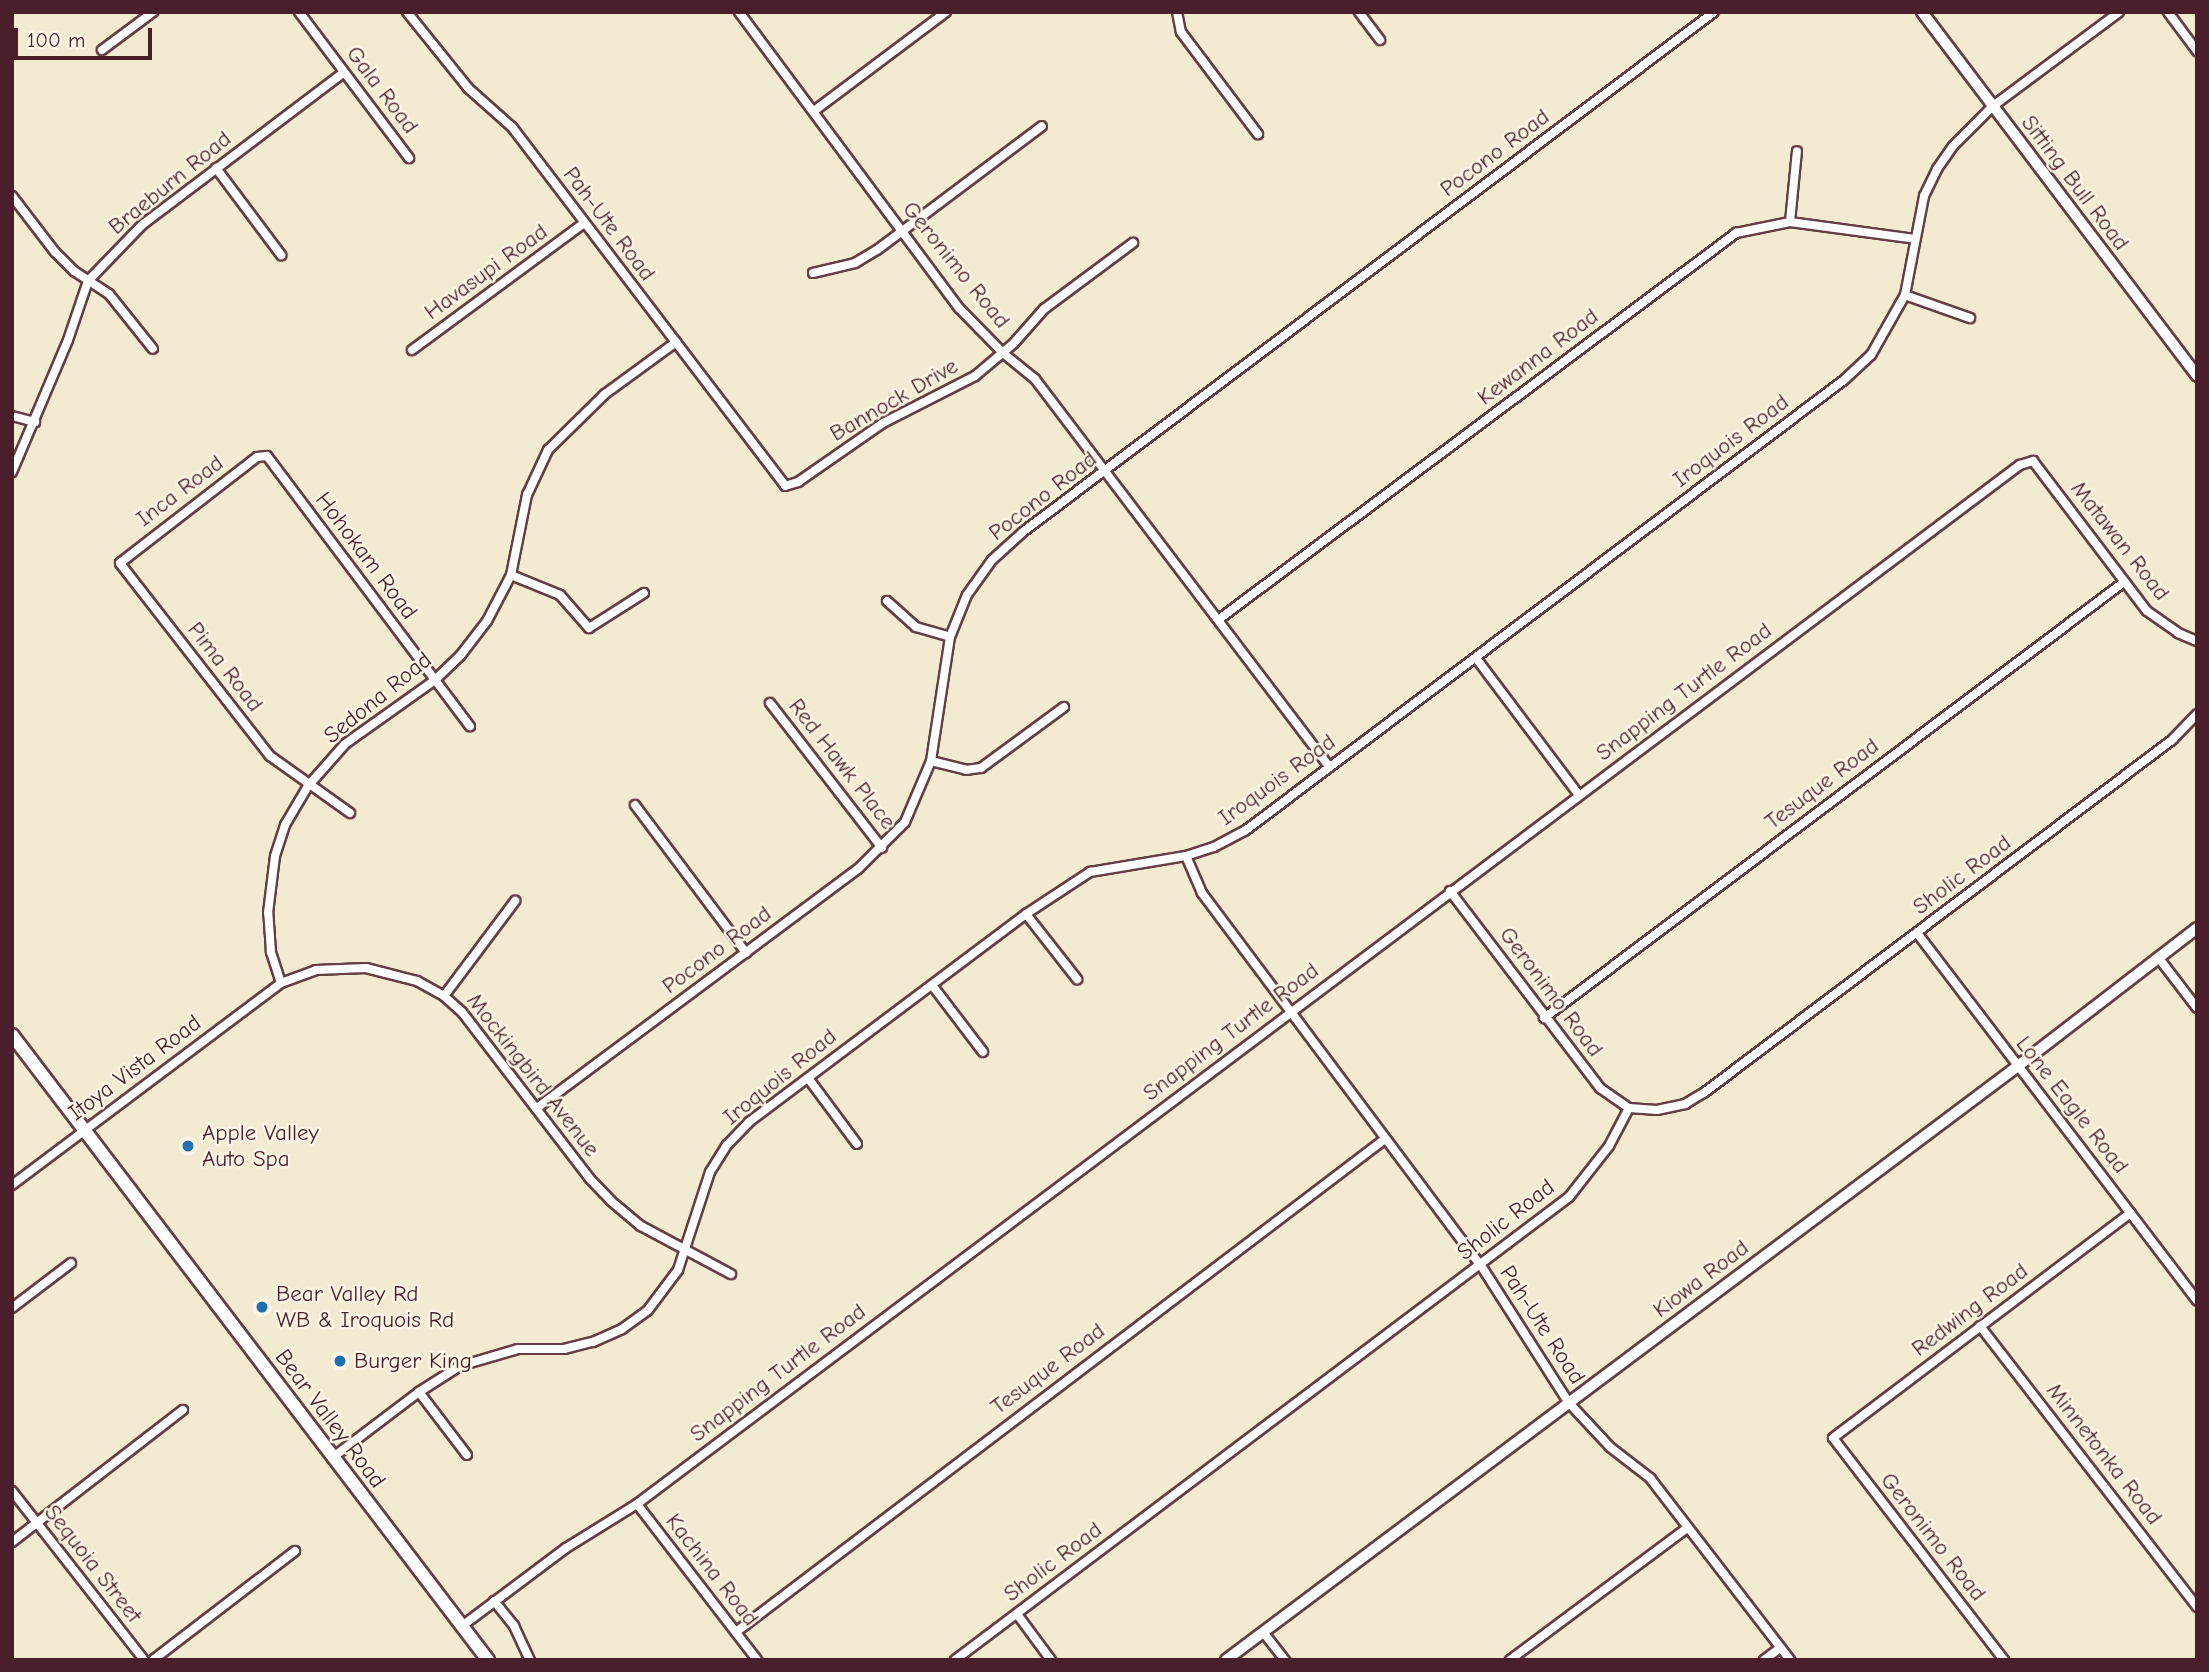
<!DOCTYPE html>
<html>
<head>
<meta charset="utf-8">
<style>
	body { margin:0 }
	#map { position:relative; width:2209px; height:1672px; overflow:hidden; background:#f3ebd1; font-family:"Comic Neue",sans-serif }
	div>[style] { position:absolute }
	.roads { filter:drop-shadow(2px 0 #633e44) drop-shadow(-2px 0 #633e44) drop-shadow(0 2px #633e44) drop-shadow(0 -2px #633e44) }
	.minor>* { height:8px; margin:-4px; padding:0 4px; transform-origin:4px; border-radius:4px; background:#fff }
	.tertiary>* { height:10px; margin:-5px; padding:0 5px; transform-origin:5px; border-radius:5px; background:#fff }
	.primary>* { height:12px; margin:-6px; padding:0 6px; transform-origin:6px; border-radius:6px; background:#fff }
	.dots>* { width:19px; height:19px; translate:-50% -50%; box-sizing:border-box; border:4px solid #fcf5e5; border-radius:50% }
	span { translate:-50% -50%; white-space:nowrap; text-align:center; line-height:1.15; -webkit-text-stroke:5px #fcf5e5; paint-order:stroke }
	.street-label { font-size:23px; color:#4a1f2b }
	.poi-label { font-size:23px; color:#4a1f2b }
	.left { translate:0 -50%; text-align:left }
	.frame { position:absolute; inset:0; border:14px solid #4a1f2b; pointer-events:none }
	.scale { position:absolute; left:14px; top:28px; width:138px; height:32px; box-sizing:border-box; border:4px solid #4a1f2b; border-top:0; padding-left:9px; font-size:21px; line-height:24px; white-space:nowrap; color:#4a1f2b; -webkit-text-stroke:5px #fcf5e5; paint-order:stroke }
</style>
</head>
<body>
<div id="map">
	<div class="roads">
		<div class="minor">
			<div style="left:299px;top:12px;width:183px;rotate:53deg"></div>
			<div style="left:407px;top:12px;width:97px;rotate:51.2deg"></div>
			<div style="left:468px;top:88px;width:59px;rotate:41.6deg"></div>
			<div style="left:512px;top:127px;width:451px;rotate:52.7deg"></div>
			<div style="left:785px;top:486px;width:14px;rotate:-17deg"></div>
			<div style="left:798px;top:482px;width:103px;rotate:-34.8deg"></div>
			<div style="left:883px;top:423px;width:103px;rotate:-27.1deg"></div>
			<div style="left:975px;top:376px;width:51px;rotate:-40.2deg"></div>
			<div style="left:1014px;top:343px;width:45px;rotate:-48.6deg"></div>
			<div style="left:1044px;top:309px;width:111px;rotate:-36.6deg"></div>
			<div style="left:739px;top:12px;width:369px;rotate:53.4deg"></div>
			<div style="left:959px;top:308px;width:63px;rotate:45.6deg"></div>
			<div style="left:1003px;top:353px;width:41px;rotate:39.1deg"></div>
			<div style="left:1035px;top:379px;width:487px;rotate:52.8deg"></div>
			<div style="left:1177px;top:12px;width:20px;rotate:79deg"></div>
			<div style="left:1181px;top:32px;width:128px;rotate:53deg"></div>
			<div style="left:1359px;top:12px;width:35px;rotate:53deg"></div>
			<div style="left:2168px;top:12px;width:49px;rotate:53.4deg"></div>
			<div style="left:102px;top:50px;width:64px;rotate:-36.7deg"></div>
			<div style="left:814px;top:111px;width:165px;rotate:-36.9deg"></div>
			<div style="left:216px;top:168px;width:109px;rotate:53.2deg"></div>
			<div style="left:12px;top:196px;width:71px;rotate:52.5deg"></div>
			<div style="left:55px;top:252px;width:27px;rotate:45deg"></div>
			<div style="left:74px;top:271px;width:42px;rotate:33.3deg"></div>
			<div style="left:109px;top:294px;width:70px;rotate:51.3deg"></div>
			<div style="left:1790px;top:222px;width:71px;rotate:-84.4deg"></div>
			<div style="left:813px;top:273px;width:43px;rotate:-13.4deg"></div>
			<div style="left:855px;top:263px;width:26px;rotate:-31deg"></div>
			<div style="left:877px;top:250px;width:206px;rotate:-36.9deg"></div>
			<div style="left:1905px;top:295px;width:69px;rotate:19.5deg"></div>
			<div style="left:412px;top:350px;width:212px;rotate:-36.4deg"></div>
			<div style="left:12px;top:416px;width:24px;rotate:15deg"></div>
			<div style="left:12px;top:472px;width:143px;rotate:-67deg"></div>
			<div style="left:68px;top:340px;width:62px;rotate:-71.3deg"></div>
			<div style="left:88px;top:281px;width:78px;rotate:-46deg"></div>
			<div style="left:142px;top:225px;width:253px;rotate:-37.1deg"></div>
			<div style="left:511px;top:575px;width:53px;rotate:22.2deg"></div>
			<div style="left:560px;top:595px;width:44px;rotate:48.7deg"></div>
			<div style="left:589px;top:628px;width:65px;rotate:-32.5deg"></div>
			<div style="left:887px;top:601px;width:39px;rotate:42deg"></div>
			<div style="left:916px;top:627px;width:35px;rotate:16deg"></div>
			<div style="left:1218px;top:620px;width:647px;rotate:-36.76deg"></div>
			<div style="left:1736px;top:233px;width:55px;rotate:-11.5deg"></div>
			<div style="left:1790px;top:222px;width:126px;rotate:7.7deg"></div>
			<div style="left:1476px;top:658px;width:171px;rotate:53.1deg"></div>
			<div style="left:770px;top:703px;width:183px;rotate:52.3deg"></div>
			<div style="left:931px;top:761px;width:36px;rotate:14deg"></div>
			<div style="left:966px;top:770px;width:15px;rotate:-8deg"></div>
			<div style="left:981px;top:768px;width:103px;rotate:-36.3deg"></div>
			<div style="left:635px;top:805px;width:185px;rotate:53.1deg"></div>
			<div style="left:350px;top:813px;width:98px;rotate:-144.5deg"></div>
			<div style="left:270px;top:756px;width:244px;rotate:-127.9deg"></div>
			<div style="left:120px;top:563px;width:173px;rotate:-37.7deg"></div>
			<div style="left:257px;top:457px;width:10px;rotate:-6deg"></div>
			<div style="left:267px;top:456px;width:338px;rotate:53.1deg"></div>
			<div style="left:1186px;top:856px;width:40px;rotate:66.6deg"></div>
			<div style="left:1202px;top:893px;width:464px;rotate:53.2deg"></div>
			<div style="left:1480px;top:1264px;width:165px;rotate:57.4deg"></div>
			<div style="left:1569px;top:1403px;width:60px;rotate:47deg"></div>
			<div style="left:1610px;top:1447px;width:51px;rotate:37.8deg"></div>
			<div style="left:1650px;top:1478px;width:230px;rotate:52.4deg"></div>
			<div style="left:1450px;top:891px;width:248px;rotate:52.7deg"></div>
			<div style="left:1600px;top:1088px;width:35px;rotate:35deg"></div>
			<div style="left:1026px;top:914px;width:83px;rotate:51.9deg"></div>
			<div style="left:1917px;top:933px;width:462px;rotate:52.7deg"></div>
			<div style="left:2158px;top:957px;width:64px;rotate:52.6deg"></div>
			<div style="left:281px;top:983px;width:33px;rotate:-108deg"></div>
			<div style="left:271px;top:952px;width:39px;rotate:-94deg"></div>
			<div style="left:268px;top:913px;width:57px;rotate:-83deg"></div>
			<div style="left:275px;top:856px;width:33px;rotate:-72deg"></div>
			<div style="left:285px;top:825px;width:45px;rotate:-59.5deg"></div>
			<div style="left:308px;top:786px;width:56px;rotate:-48.6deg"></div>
			<div style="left:345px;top:744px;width:110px;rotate:-35.4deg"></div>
			<div style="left:435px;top:680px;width:35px;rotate:-44deg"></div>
			<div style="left:460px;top:656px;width:44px;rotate:-52.4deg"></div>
			<div style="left:487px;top:621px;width:52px;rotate:-62.4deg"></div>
			<div style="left:511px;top:575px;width:82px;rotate:-78.7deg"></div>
			<div style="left:527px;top:495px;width:50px;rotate:-65deg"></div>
			<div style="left:548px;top:450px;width:80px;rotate:-44.5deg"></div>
			<div style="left:605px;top:394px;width:88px;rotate:-36.2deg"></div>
			<div style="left:932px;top:985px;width:84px;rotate:52.7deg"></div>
			<div style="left:444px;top:996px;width:119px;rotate:-53.2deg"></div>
			<div style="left:1544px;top:1018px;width:726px;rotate:-36.93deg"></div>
			<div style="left:808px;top:1078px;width:82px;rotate:53.4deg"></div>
			<div style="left:537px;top:1108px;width:400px;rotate:-36.7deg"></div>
			<div style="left:858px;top:869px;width:66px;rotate:-45deg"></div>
			<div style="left:905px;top:822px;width:66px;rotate:-66.9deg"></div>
			<div style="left:931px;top:761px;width:125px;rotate:-81.3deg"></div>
			<div style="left:950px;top:637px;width:45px;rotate:-68deg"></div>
			<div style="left:967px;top:595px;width:43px;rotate:-54.5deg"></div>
			<div style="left:992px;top:560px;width:43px;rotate:-42.2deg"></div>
			<div style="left:1024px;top:531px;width:863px;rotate:-36.95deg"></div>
			<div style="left:12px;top:1185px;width:336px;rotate:-36.9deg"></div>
			<div style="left:281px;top:983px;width:37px;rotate:-20deg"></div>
			<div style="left:316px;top:970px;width:50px;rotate:-2.3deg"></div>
			<div style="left:366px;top:968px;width:53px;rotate:14.3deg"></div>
			<div style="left:417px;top:981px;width:31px;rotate:29deg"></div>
			<div style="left:444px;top:996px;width:24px;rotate:42deg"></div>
			<div style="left:462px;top:1012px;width:210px;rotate:52.5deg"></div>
			<div style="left:590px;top:1179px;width:30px;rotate:46deg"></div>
			<div style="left:611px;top:1201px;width:39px;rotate:40deg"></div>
			<div style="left:641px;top:1226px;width:102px;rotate:28.1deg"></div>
			<div style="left:12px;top:1308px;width:74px;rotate:-37.3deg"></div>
			<div style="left:1980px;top:1326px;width:355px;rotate:52.3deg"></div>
			<div style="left:419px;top:1392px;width:79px;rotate:52.7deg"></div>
			<div style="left:332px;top:1458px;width:109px;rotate:-37.2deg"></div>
			<div style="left:419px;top:1392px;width:49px;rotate:-32.4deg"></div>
			<div style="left:460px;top:1366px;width:60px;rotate:-16.3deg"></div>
			<div style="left:518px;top:1349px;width:46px"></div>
			<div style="left:564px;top:1349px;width:30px;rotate:-14deg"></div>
			<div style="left:593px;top:1342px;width:32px;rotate:-24deg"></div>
			<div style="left:622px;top:1329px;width:32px;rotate:-36deg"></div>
			<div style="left:648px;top:1310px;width:50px;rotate:-53.1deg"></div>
			<div style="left:678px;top:1270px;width:103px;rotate:-71.9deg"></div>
			<div style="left:710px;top:1172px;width:32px;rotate:-58deg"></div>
			<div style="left:727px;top:1145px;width:32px;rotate:-46deg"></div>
			<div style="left:749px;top:1122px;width:346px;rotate:-36.9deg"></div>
			<div style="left:1026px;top:914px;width:77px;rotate:-33.3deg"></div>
			<div style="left:1090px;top:872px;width:97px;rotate:-9.5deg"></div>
			<div style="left:1186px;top:856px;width:29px;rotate:-18deg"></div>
			<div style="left:1214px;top:847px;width:36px;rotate:-28deg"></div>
			<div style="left:1246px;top:830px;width:748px;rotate:-36.96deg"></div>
			<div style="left:1844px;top:380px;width:37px;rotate:-43deg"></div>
			<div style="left:1871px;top:355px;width:69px;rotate:-60.5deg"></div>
			<div style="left:1905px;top:295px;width:101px;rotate:-79.1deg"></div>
			<div style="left:1924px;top:196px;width:30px;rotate:-64deg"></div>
			<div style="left:1937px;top:169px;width:28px;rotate:-55deg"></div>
			<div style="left:1953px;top:146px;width:57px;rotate:-45deg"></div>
			<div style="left:1993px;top:106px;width:157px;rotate:-36.7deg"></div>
			<div style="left:12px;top:1491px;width:214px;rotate:52deg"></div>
			<div style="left:637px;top:1504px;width:197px;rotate:52.4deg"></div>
			<div style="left:12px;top:1542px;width:216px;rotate:-37.7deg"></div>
			<div style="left:494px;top:1601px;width:32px;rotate:51deg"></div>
			<div style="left:514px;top:1626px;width:38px;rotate:65deg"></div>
			<div style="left:1017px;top:1614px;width:57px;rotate:53.5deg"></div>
			<div style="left:462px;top:1626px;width:130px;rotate:-36.9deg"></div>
			<div style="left:566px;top:1548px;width:84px;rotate:-31.8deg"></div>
			<div style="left:637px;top:1504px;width:1730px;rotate:-36.92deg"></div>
			<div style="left:2020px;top:465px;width:14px;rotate:-17deg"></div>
			<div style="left:2033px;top:461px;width:188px;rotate:52.8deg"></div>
			<div style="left:2147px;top:611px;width:38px;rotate:35deg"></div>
			<div style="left:2178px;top:633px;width:21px;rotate:23deg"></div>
			<div style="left:736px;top:1632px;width:815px;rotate:-37.22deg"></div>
			<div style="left:1263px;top:1632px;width:36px;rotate:52deg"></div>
			<div style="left:153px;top:1660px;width:179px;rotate:-37.5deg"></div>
			<div style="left:955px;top:1660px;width:769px;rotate:-37.02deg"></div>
			<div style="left:1569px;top:1197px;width:65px;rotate:-51.9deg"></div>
			<div style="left:1609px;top:1146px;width:43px;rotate:-62.2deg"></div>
			<div style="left:1629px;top:1108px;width:28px;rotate:4deg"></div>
			<div style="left:1657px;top:1110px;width:29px;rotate:-12deg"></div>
			<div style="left:1685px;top:1104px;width:23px;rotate:-31deg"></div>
			<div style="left:1705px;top:1092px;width:585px;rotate:-37.01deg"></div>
			<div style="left:2172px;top:740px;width:36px;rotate:-46deg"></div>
			<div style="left:1510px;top:1660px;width:221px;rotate:-36.7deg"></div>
			<div style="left:1764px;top:1660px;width:20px;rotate:-37deg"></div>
			<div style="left:2004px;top:1660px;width:280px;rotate:-127.6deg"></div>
			<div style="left:1833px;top:1438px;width:373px;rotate:-37.1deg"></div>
		</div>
		<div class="tertiary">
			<div style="left:1922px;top:12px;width:456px;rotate:52.9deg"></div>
			<div style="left:1226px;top:1660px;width:990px;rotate:-36.87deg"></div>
			<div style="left:2018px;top:1066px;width:226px;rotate:-37.6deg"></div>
		</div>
		<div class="primary">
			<div style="left:12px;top:1035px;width:786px;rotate:52.71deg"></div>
		</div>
	</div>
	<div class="dots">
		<div style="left:188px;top:1146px;background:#1f6fb2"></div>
		<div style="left:262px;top:1307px;background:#1f6fb2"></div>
		<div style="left:340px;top:1361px;background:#1f6fb2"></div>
	</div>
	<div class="street-label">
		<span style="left:382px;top:90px;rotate:53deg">Gala Road</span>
		<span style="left:1495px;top:153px;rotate:-37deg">Pocono Road</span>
		<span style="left:170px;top:183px;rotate:-39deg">Braeburn Road</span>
		<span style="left:2075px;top:183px;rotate:53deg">Sitting Bull Road</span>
		<span style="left:609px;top:224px;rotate:53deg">Pah-Ute Road</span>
		<span style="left:956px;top:265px;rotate:51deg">Geronimo Road</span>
		<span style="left:486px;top:272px;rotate:-36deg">Havasupi Road</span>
		<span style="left:1538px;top:357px;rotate:-37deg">Kewanna Road</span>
		<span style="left:894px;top:400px;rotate:-30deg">Bannock Drive</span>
		<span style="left:1731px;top:441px;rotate:-37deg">Iroquois Road</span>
		<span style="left:180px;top:491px;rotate:-37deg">Inca Road</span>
		<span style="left:1043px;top:496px;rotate:-38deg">Pocono Road</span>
		<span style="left:2120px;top:541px;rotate:52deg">Matawan Road</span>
		<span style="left:366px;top:556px;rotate:53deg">Hohokam Road</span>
		<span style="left:225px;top:667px;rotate:52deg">Pima Road</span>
		<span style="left:1684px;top:692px;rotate:-37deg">Snapping Turtle Road</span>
		<span style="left:378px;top:698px;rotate:-39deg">Sedona Road</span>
		<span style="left:842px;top:764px;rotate:52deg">Red Hawk Place</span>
		<span style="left:1277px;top:780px;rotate:-36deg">Iroquois Road</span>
		<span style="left:1822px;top:784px;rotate:-37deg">Tesuque Road</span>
		<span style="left:1962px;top:875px;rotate:-37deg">Sholic Road</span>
		<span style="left:717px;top:950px;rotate:-37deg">Pocono Road</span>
		<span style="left:1551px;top:992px;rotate:53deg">Geronimo Road</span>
		<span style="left:1231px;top:1032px;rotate:-37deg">Snapping Turtle Road</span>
		<span style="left:135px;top:1068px;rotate:-37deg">Itoya Vista Road</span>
		<span style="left:533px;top:1075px;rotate:52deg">Mockingbird Avenue</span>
		<span style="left:780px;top:1077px;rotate:-39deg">Iroquois Road</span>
		<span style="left:2072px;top:1105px;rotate:52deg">Lone Eagle Road</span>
		<span style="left:1506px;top:1220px;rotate:-38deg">Sholic Road</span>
		<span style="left:1701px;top:1279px;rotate:-37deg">Kiowa Road</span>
		<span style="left:1970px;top:1310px;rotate:-37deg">Redwing Road</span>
		<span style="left:1542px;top:1325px;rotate:57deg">Pah-Ute Road</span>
		<span style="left:1048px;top:1369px;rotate:-37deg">Tesuque Road</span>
		<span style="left:778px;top:1373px;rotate:-37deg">Snapping Turtle Road</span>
		<span style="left:330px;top:1419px;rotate:53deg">Bear Valley Road</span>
		<span style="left:2104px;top:1454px;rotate:52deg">Minnetonka Road</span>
		<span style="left:1933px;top:1537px;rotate:52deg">Geronimo Road</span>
		<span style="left:1053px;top:1562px;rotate:-37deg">Sholic Road</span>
		<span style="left:93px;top:1564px;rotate:52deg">Sequoia Street</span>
		<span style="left:712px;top:1570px;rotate:52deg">Kachina Road</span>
	</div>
	<div class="poi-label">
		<span class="left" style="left:202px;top:1146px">Apple Valley<br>Auto Spa</span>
		<span class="left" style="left:276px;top:1307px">Bear Valley Rd<br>WB &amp; Iroquois Rd</span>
		<span class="left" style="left:354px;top:1361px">Burger King</span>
	</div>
	<div class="frame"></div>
	<div class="scale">100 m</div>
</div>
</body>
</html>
